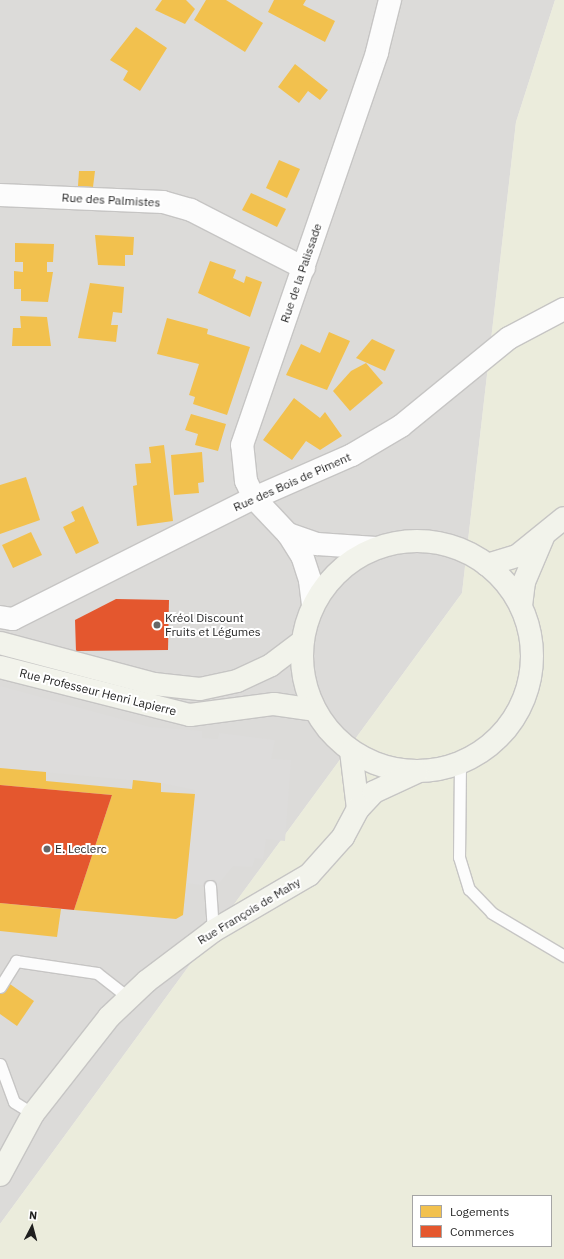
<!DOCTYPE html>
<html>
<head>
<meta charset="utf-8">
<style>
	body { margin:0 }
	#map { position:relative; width:564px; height:1259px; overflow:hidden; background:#edebe8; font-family:"IBM Plex Sans",sans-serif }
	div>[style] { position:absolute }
	.residential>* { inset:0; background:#dcdbd9 }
	.farmland>* { inset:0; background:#ebecdc }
	.parking>* { inset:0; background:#dddcdb }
	.homes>* { inset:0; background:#f2c14e }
	.shops>* { inset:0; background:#e4572e }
	.roads { filter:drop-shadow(1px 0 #c6c5c4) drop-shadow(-1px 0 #c6c5c4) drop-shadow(0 1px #c6c5c4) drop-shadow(0 -1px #c6c5c4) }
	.service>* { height:11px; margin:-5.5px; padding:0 5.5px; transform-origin:5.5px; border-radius:5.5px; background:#fcfcfc }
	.minor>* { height:22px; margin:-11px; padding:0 11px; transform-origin:11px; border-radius:11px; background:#fcfcfc }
	.secondary>* { height:22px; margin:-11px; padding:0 11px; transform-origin:11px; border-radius:11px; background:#f2f3eb }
	.secondary>.ring { margin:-11px; padding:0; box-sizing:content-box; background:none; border:22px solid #f2f3eb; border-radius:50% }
	.dots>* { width:11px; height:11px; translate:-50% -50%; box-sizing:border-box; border:2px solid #fff; border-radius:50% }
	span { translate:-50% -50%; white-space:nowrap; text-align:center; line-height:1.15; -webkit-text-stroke:4px #fff; paint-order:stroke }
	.street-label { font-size:12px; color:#1f1f1f }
	.poi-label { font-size:12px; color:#1f1f1f }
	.left { translate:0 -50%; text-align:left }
	.legend { position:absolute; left:412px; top:1195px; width:140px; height:52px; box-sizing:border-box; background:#fff; border:1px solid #a5a5a5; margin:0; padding:5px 7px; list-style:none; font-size:12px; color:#1f1f1f }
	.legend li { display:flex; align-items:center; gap:8px; height:20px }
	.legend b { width:20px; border:1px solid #a5a5a5 }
	.north { position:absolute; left:12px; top:1207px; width:40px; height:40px; -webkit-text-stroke:3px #fff; paint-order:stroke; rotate:6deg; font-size:11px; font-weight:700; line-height:16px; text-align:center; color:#1f1f1f }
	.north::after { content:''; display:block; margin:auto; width:14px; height:18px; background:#1f1f1f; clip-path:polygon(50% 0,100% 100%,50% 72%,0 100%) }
</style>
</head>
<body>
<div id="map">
	<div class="residential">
		<div style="clip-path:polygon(0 0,555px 0,516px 122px,462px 593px,0 1224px)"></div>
	</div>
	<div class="farmland">
		<div style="clip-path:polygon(evenodd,555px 0,564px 0,564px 1259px,0 1259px,0 1224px,462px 593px,516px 122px,555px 0,413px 1196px,551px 1196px,551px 1246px,413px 1246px,413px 1196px)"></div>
	</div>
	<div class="parking">
		<div style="clip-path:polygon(0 686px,150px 727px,202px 731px,202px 738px,218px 739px,219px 733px,275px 740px,271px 759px,291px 760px,285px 841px,266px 839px,263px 859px,255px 858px,252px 867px,233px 866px,216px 887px,186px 883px,195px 790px,161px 783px,0 768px)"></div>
	</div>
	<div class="homes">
		<div style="clip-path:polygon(162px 0,186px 0,195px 9px,185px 24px,155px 10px)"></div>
		<div style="clip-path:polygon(206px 0,226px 0,263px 23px,245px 52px,194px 20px)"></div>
		<div style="clip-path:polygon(274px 0,306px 0,303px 5px,335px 21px,325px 42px,268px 12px)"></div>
		<div style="clip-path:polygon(136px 27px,167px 48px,140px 91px,123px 80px,128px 71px,110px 60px)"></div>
		<div style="clip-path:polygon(295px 64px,328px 90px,320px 100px,308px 91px,299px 103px,278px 87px)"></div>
		<div style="clip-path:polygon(279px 160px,300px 169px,287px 198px,266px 188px)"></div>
		<div style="clip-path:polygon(79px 171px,95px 171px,93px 187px,78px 186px)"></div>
		<div style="clip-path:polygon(251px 193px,286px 209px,277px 227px,242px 210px)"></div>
		<div style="clip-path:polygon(95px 235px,134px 237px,133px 255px,125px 255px,125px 266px,98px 265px)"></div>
		<div style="clip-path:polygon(15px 243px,54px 244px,53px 262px,47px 262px,47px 272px,53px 272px,48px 302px,21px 301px,21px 289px,14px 289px,14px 271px,23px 272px,23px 262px,15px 262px)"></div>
		<div style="clip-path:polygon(210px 261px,236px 270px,233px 278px,244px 283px,246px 276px,262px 282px,250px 317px,198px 293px)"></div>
		<div style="clip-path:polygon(90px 283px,124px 287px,122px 313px,113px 312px,111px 325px,118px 325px,116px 342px,78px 338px)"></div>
		<div style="clip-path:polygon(20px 316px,47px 317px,51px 346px,12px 346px,13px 328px,21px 328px)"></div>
		<div style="clip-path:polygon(167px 318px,208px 329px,207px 334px,250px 347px,227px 415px,193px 404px,195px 397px,189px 395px,199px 364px,157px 354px)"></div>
		<div style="clip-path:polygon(329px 332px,350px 341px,327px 390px,286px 375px,301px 344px,320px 353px)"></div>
		<div style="clip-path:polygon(372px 339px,395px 350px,385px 371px,356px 358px)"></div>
		<div style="clip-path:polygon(366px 363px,383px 383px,350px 411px,333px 391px,351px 371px)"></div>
		<div style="clip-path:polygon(294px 398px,320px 418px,325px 412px,342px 436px,320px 450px,306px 441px,292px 460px,263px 440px)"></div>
		<div style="clip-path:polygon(191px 414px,226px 424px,218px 451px,195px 445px,198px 434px,185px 430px)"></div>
		<div style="clip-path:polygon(164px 445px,173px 521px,137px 526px,133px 486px,137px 485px,135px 464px,151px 463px,149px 447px)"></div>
		<div style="clip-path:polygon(202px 452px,204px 482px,198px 483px,199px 493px,174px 495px,171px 455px)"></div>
		<div style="clip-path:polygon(26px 477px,40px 520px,0 534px,0 485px)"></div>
		<div style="clip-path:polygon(83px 506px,99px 543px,76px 554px,63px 527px,75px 521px,71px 512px)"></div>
		<div style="clip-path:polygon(31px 532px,42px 555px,13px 568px,2px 545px)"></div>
		<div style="clip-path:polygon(0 768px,46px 772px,46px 781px,132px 789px,133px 780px,161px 783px,161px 792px,195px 794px,183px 915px,176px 919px,74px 910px,112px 795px,0 785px)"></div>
		<div style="clip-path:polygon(0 903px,61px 909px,57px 937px,0 931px)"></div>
		<div style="clip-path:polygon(0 977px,34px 1001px,17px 1026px,0 1014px)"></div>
	</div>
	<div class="shops">
		<div style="clip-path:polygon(116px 599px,169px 600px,168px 650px,76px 651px,75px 620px)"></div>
		<div style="clip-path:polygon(0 785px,112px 795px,74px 910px,0 903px)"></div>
	</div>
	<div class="roads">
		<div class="service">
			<div style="left:460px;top:763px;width:94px;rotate:90.6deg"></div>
			<div style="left:459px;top:857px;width:34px;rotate:73deg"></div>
			<div style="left:469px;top:889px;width:33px;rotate:46deg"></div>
			<div style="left:492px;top:913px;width:84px;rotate:30.8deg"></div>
			<div style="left:210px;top:886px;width:45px;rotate:86.2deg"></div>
			<div style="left:0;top:987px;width:31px;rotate:-58deg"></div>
			<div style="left:16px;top:961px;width:82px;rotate:8.4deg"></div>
			<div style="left:97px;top:973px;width:41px;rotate:38deg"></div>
			<div style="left:0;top:1064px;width:40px;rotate:69.8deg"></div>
			<div style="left:14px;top:1102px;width:22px;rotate:32deg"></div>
		</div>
		<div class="minor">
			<div style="left:0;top:195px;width:163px;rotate:2.5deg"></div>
			<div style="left:163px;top:202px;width:29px;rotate:16deg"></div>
			<div style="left:191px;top:210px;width:127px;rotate:27.2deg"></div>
			<div style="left:288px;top:534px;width:31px;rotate:19deg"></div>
			<div style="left:317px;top:544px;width:59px;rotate:3.9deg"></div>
			<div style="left:313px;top:605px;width:25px;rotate:-97deg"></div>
			<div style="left:310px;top:580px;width:25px;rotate:-108deg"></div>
			<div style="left:302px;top:556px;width:26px;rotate:-122deg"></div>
			<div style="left:288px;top:534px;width:50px;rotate:-133.4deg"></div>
			<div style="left:254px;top:498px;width:19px;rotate:-115deg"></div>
			<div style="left:246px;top:481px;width:36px;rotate:-96deg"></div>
			<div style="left:242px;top:445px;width:416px;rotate:-71deg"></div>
			<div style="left:377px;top:52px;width:54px;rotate:-76deg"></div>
			<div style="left:0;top:617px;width:13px;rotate:9deg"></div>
			<div style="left:13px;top:619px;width:270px;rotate:-26.7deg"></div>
			<div style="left:254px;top:498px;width:107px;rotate:-23.7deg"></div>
			<div style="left:352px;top:455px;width:57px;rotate:-30.6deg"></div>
			<div style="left:401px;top:426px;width:139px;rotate:-39.2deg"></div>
			<div style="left:509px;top:338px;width:62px;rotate:-27.8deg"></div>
		</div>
		<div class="secondary">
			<div class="ring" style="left:302px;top:541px;width:208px;height:208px"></div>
			<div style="left:487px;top:565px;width:31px;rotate:-17deg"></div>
			<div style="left:517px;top:556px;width:60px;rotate:-39deg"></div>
			<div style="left:521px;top:606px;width:24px;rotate:-83deg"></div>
			<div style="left:524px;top:582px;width:49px;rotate:-67.1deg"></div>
			<div style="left:0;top:643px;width:159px;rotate:14.9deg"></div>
			<div style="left:154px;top:684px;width:46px;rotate:6.2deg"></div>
			<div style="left:200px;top:689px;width:38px;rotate:-12deg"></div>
			<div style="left:237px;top:681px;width:38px;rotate:-25deg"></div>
			<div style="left:271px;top:665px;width:39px;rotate:-37deg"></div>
			<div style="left:0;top:667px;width:196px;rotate:14.2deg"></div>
			<div style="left:190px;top:715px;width:85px;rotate:-7.5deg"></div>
			<div style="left:274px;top:704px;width:41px;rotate:8.3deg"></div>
			<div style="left:351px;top:751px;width:58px;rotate:83.1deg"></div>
			<div style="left:0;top:1175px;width:69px;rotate:-61.6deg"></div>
			<div style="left:33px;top:1114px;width:123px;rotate:-51.9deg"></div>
			<div style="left:109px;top:1017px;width:52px;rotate:-43.5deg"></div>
			<div style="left:147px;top:981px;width:83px;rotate:-37.1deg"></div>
			<div style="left:213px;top:931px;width:111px;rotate:-30.3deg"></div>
			<div style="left:309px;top:875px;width:51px;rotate:-48.2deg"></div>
			<div style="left:343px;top:837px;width:32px;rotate:-62deg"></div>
			<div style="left:358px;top:809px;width:23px;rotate:-47deg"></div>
			<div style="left:374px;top:792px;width:47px;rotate:-24.9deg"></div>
		</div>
	</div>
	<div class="dots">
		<div style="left:157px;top:625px;background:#676665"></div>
		<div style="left:47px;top:849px;background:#676665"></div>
	</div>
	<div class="street-label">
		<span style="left:111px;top:200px;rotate:3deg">Rue des Palmistes</span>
		<span style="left:301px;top:273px;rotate:-71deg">Rue de la Palissade</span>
		<span style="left:292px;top:482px;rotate:-24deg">Rue des Bois de Piment</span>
		<span style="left:98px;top:692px;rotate:14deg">Rue Professeur Henri Lapierre</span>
		<span style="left:249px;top:911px;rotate:-31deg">Rue François de Mahy</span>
	</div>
	<div class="poi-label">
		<span class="left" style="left:165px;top:625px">Kréol Discount<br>Fruits et Légumes</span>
		<span class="left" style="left:55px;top:849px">E. Leclerc</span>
	</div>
	<ul class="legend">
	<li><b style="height:11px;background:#f2c14e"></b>Logements</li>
	<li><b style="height:11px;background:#e4572e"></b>Commerces</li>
	</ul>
	<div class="north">N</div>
</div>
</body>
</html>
